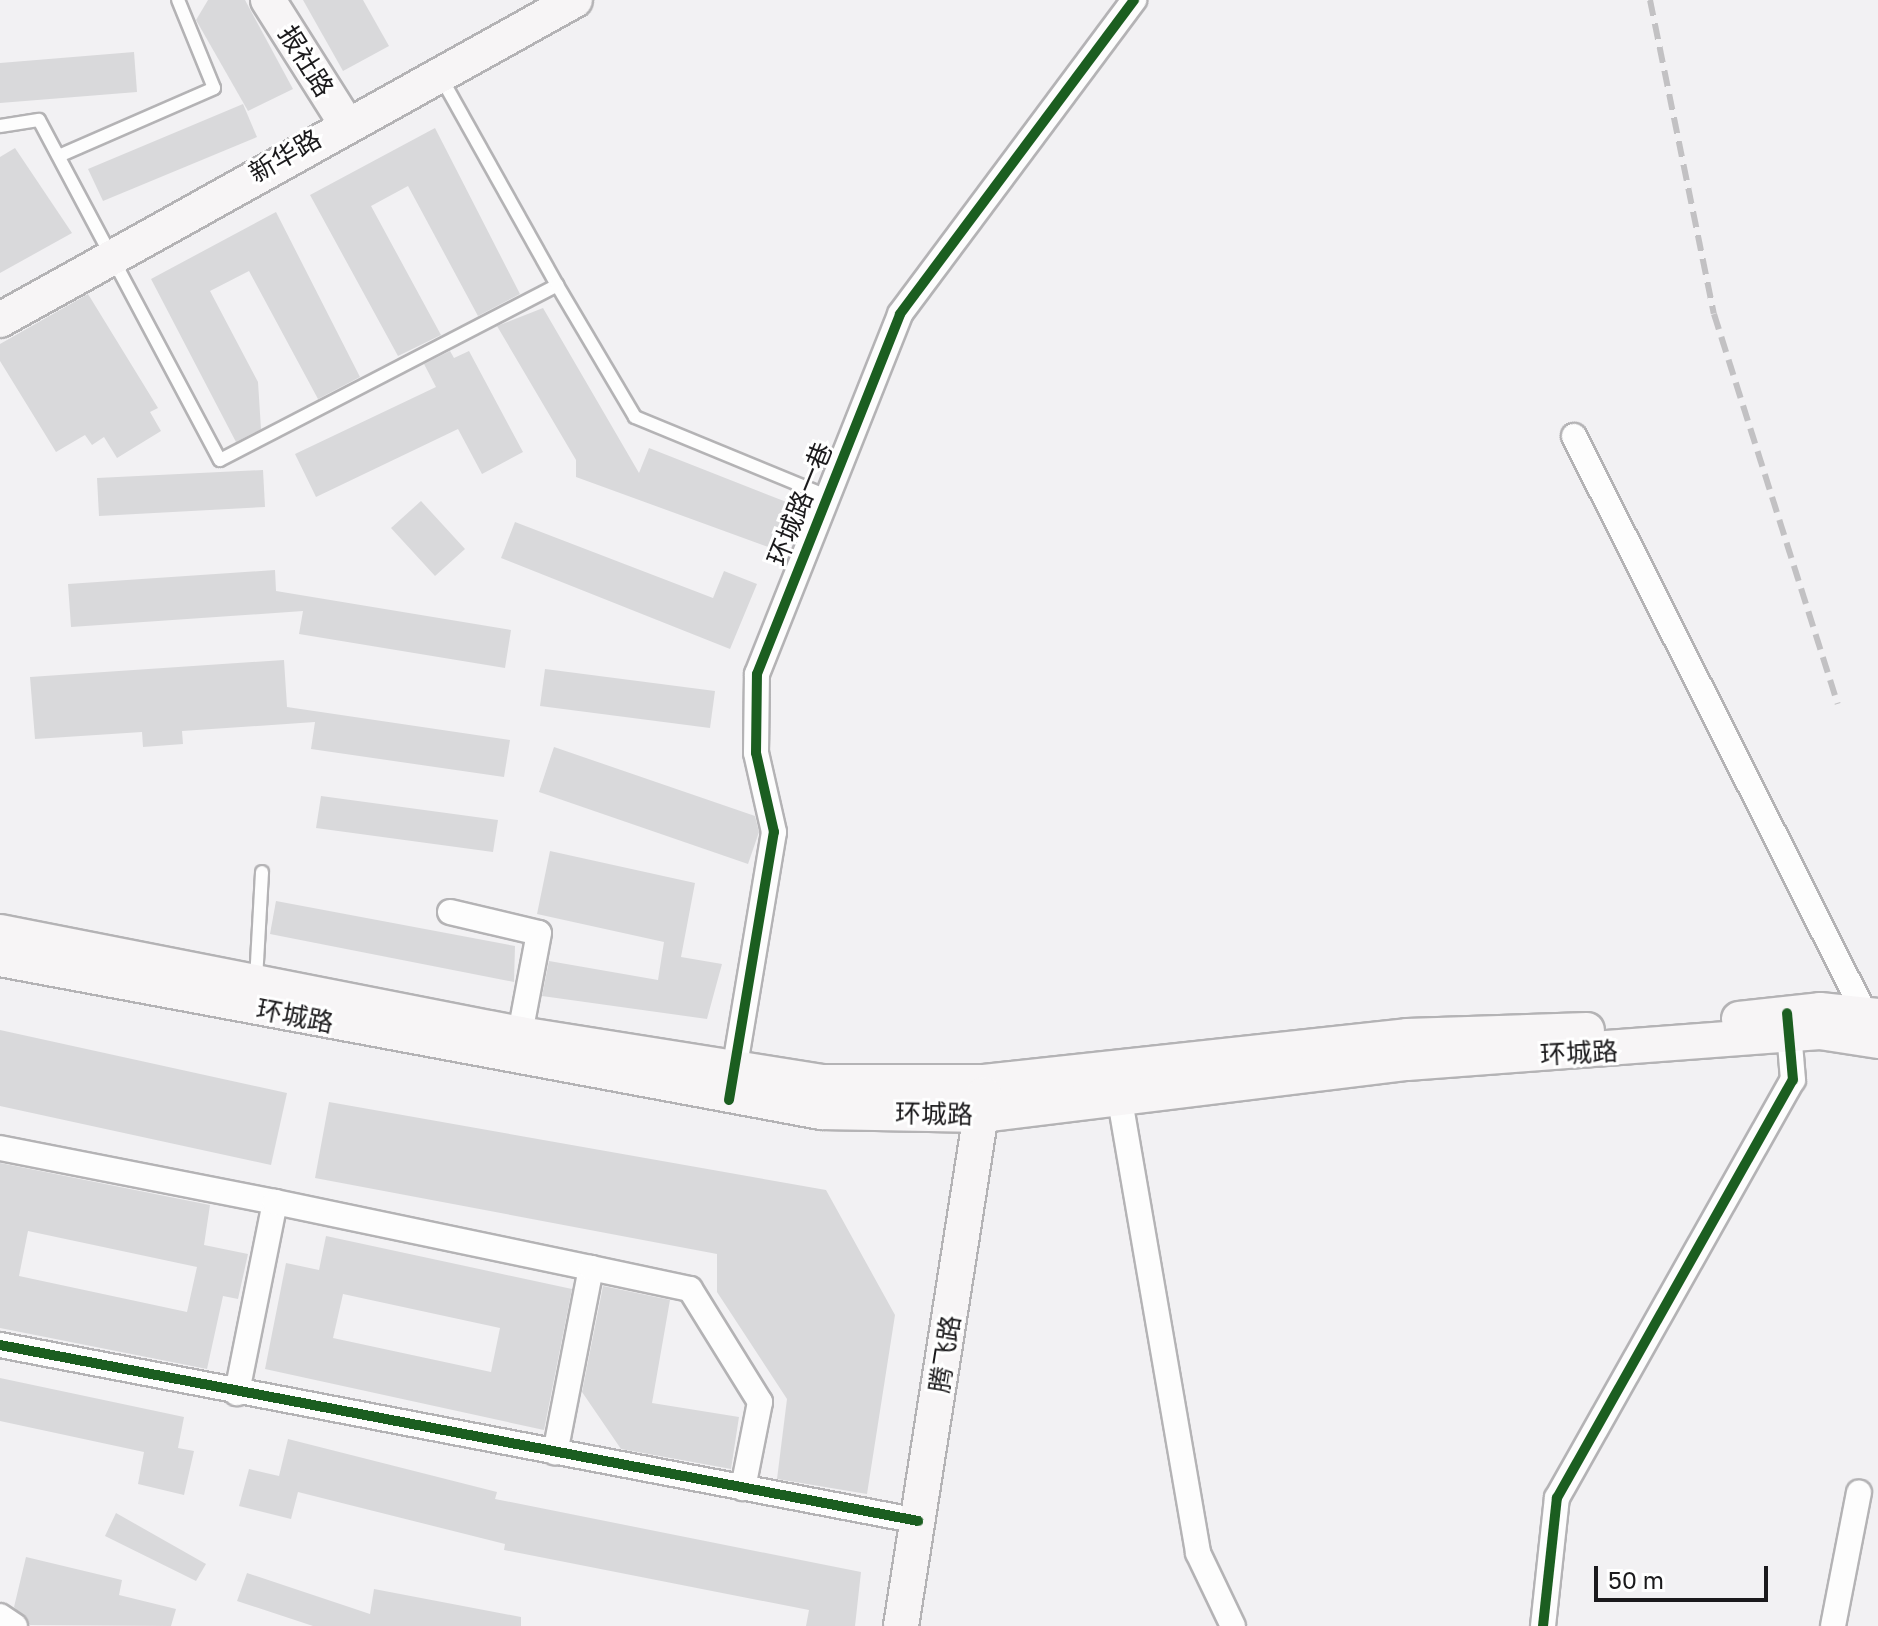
<!DOCTYPE html>
<html>
<head>
<meta charset="utf-8">
<style>
	body { margin:0 }
	#map { position:relative; width:1878px; height:1626px; overflow:hidden; background:#f2f1f3; font-family:"Golos Text","Noto Sans SC",sans-serif }
	div>[style] { position:absolute }
	.building>* { inset:0; background:#d9d9db }
	.roads { filter:drop-shadow(2px 0 #b4b3b5) drop-shadow(-2px 0 #b4b3b5) drop-shadow(0 2px #b4b3b5) drop-shadow(0 -2px #b4b3b5) }
	.lane>* { height:12px; margin:-6px; padding:0 6px; transform-origin:6px; border-radius:6px; background:#fdfdfd }
	.street>* { height:24px; margin:-12px; padding:0 12px; transform-origin:12px; border-radius:12px; background:#fdfdfd }
	.secondary>* { height:34px; margin:-17px; padding:0 17px; transform-origin:17px; border-radius:17px; background:#f7f5f6 }
	.rail>* { height:6px; margin-top:-3px; transform-origin:0; background:repeating-linear-gradient(90deg,#c2c1c3 0 16px,transparent 0 24px) }
	.cycleway>* { height:10px; margin:-5px; padding:0 5px; transform-origin:5px; border-radius:5px; background:#1b5e20 }
	span { translate:-50% -50%; white-space:nowrap; text-align:center; line-height:1.15; -webkit-text-stroke:6px #fff; paint-order:stroke }
	.street-label { font-size:26px; color:#1b1a1c }
	.scale { position:absolute; left:1594px; top:1566px; width:174px; height:36px; box-sizing:border-box; border:4px solid #1b1a1c; border-top:0; padding-left:10px; font-size:24px; line-height:28px; white-space:nowrap; color:#1b1a1c; -webkit-text-stroke:6px #fff; paint-order:stroke }
</style>
</head>
<body>
<div id="map">
	<div class="building">
		<div style="clip-path:polygon(208px 0,245px 0,293px 89px,248px 111px,196px 20px)"></div>
		<div style="clip-path:polygon(303px 0,363px 0,389px 46px,343px 71px)"></div>
		<div style="clip-path:polygon(134px 52px,137px 92px,0 103px,0 63px)"></div>
		<div style="clip-path:polygon(243px 104px,257px 137px,103px 201px,88px 169px)"></div>
		<div style="clip-path:polygon(435px 128px,520px 294px,478px 316px,408px 186px,371px 206px,441px 335px,398px 356px,310px 195px)"></div>
		<div style="clip-path:polygon(15px 148px,72px 233px,0 273px,0 157px)"></div>
		<div style="clip-path:polygon(276px 212px,360px 377px,318px 399px,249px 271px,210px 291px,258px 382px,261px 429px,236px 442px,151px 279px)"></div>
		<div style="clip-path:polygon(88px 294px,158px 408px,150px 412px,161px 431px,117px 458px,104px 437px,92px 445px,85px 435px,56px 452px,0 361px,0 344px)"></div>
		<div style="clip-path:polygon(543px 308px,639px 473px,649px 448px,789px 503px,771px 548px,576px 477px,576px 460px,497px 326px)"></div>
		<div style="clip-path:polygon(450px 351px,454px 358px,469px 351px,523px 452px,482px 474px,458px 429px,316px 497px,295px 454px,436px 387px,424px 364px)"></div>
		<div style="clip-path:polygon(263px 470px,265px 507px,99px 516px,97px 478px)"></div>
		<div style="clip-path:polygon(421px 501px,465px 549px,435px 576px,391px 528px)"></div>
		<div style="clip-path:polygon(515px 522px,713px 598px,724px 571px,757px 584px,730px 649px,501px 558px)"></div>
		<div style="clip-path:polygon(275px 570px,276px 591px,511px 630px,505px 668px,299px 634px,303px 611px,71px 627px,68px 584px)"></div>
		<div style="clip-path:polygon(284px 660px,287px 707px,510px 740px,504px 777px,311px 749px,315px 722px,182px 731px,183px 744px,143px 747px,142px 732px,35px 739px,30px 677px)"></div>
		<div style="clip-path:polygon(545px 669px,715px 691px,710px 728px,540px 706px)"></div>
		<div style="clip-path:polygon(554px 747px,755px 816px,759px 832px,748px 864px,539px 792px)"></div>
		<div style="clip-path:polygon(321px 796px,498px 820px,493px 852px,316px 828px)"></div>
		<div style="clip-path:polygon(550px 851px,695px 883px,681px 957px,722px 964px,707px 1019px,542px 996px,549px 961px,658px 980px,664px 942px,537px 914px)"></div>
		<div style="clip-path:polygon(276px 901px,515px 946px,514px 982px,270px 934px)"></div>
		<div style="clip-path:polygon(0 1030px,287px 1093px,271px 1165px,0 1106px)"></div>
		<div style="clip-path:polygon(329px 1102px,826px 1190px,895px 1315px,867px 1494px,777px 1479px,787px 1399px,717px 1292px,717px 1254px,315px 1178px)"></div>
		<div style="clip-path:polygon(evenodd,0 1163px,210px 1205px,204px 1245px,248px 1254px,238px 1299px,223px 1296px,207px 1369px,0 1328px,0 1163px,28px 1231px,197px 1267px,187px 1312px,19px 1276px,28px 1231px)"></div>
		<div style="clip-path:polygon(evenodd,326px 1236px,572px 1289px,544px 1430px,265px 1369px,286px 1263px,319px 1270px,326px 1236px,343px 1294px,500px 1328px,491px 1372px,333px 1338px,343px 1294px)"></div>
		<div style="clip-path:polygon(603px 1286px,670px 1300px,652px 1403px,739px 1417px,731px 1469px,621px 1449px,582px 1392px)"></div>
		<div style="clip-path:polygon(0 1378px,184px 1417px,178px 1448px,194px 1451px,184px 1495px,138px 1484px,144px 1452px,0 1421px)"></div>
		<div style="clip-path:polygon(288px 1439px,497px 1492px,495px 1499px,861px 1572px,855px 1626px,806px 1626px,809px 1610px,504px 1550px,505px 1544px,298px 1492px,291px 1519px,239px 1506px,249px 1469px,279px 1476px)"></div>
		<div style="clip-path:polygon(116px 1513px,206px 1564px,196px 1581px,105px 1536px)"></div>
		<div style="clip-path:polygon(26px 1557px,122px 1580px,119px 1595px,176px 1609px,171px 1626px,30px 1625px,14px 1607px)"></div>
		<div style="clip-path:polygon(247px 1573px,370px 1614px,374px 1589px,521px 1617px,521px 1626px,313px 1626px,237px 1601px)"></div>
	</div>
	<div class="roads">
		<div class="lane">
			<div style="left:0;top:126px;width:39px;rotate:-9deg"></div>
			<div style="left:39px;top:120px;width:385px;rotate:62deg"></div>
			<div style="left:220px;top:460px;width:380px;rotate:-27.4deg"></div>
			<div style="left:557px;top:285px;width:236px;rotate:-119.2deg"></div>
			<div style="left:61px;top:155px;width:167px;rotate:-23.6deg"></div>
			<div style="left:214px;top:88px;width:95px;rotate:-112.2deg"></div>
			<div style="left:557px;top:285px;width:153px;rotate:59.4deg"></div>
			<div style="left:635px;top:417px;width:208px;rotate:22.4deg"></div>
			<div style="left:256px;top:980px;width:108px;rotate:-86.8deg"></div>
		</div>
		<div class="street">
			<div style="left:1574px;top:436px;width:647px;rotate:63.28deg"></div>
			<div style="left:450px;top:912px;width:91px;rotate:13.3deg"></div>
			<div style="left:539px;top:933px;width:103px;rotate:100.7deg"></div>
			<div style="left:732px;top:1083px;width:254px;rotate:-80.5deg"></div>
			<div style="left:774px;top:832px;width:81px;rotate:-102.8deg"></div>
			<div style="left:756px;top:753px;width:79px;rotate:-89.3deg"></div>
			<div style="left:757px;top:674px;width:387px;rotate:-68.3deg"></div>
			<div style="left:900px;top:314px;width:392px;rotate:-53.3deg"></div>
			<div style="left:1117px;top:1083px;width:477px;rotate:80.2deg"></div>
			<div style="left:1198px;top:1553px;width:81px;rotate:64.4deg"></div>
			<div style="left:0;top:1148px;width:280px;rotate:11.1deg"></div>
			<div style="left:275px;top:1202px;width:195px;rotate:101.3deg"></div>
			<div style="left:275px;top:1202px;width:323px;rotate:11.8deg"></div>
			<div style="left:591px;top:1268px;width:188px;rotate:101deg"></div>
			<div style="left:591px;top:1268px;width:101px;rotate:12deg"></div>
			<div style="left:690px;top:1289px;width:133px;rotate:58.2deg"></div>
			<div style="left:760px;top:1402px;width:88px;rotate:101.2deg"></div>
			<div style="left:0;top:1345px;width:935px;rotate:10.85deg"></div>
			<div style="left:0;top:1616px;width:18px;rotate:34deg"></div>
			<div style="left:1543px;top:1626px;width:129px;rotate:-83.8deg"></div>
			<div style="left:1557px;top:1498px;width:480px;rotate:-60.6deg"></div>
			<div style="left:1793px;top:1080px;width:61px;rotate:-94.7deg"></div>
			<div style="left:1833px;top:1626px;width:136px;rotate:-79deg"></div>
		</div>
		<div class="secondary">
			<div style="left:268px;top:0;width:144px;rotate:57.7deg"></div>
			<div style="left:0;top:320px;width:658px;rotate:-29.1deg"></div>
			<div style="left:0;top:932px;width:530px;rotate:11.1deg"></div>
			<div style="left:520px;top:1034px;width:308px;rotate:9deg"></div>
			<div style="left:824px;top:1082px;width:160px"></div>
			<div style="left:984px;top:1082px;width:425px;rotate:-6.2deg"></div>
			<div style="left:1407px;top:1036px;width:180px;rotate:-1.9deg"></div>
			<div style="left:0;top:959px;width:835px;rotate:10.56deg"></div>
			<div style="left:821px;top:1112px;width:162px;rotate:1.1deg"></div>
			<div style="left:983px;top:1115px;width:427px;rotate:-7deg"></div>
			<div style="left:1407px;top:1063px;width:414px;rotate:-4.3deg"></div>
			<div style="left:1820px;top:1032px;width:59px;rotate:8.8deg"></div>
			<div style="left:1739px;top:1019px;width:81px;rotate:-6.3deg"></div>
			<div style="left:1820px;top:1010px;width:58px;rotate:5.9deg"></div>
			<div style="left:901px;top:1626px;width:538px;rotate:-81.13deg"></div>
		</div>
	</div>
	<div class="rail">
		<div style="left:1650px;top:0;width:320px;rotate:78.5deg"></div>
		<div style="left:1714px;top:314px;width:409px;rotate:72.4deg"></div>
	</div>
	<div class="cycleway">
		<div style="left:729px;top:1100px;width:272px;rotate:-80.5deg"></div>
		<div style="left:774px;top:832px;width:81px;rotate:-102.8deg"></div>
		<div style="left:756px;top:753px;width:79px;rotate:-89.3deg"></div>
		<div style="left:757px;top:674px;width:387px;rotate:-68.3deg"></div>
		<div style="left:900px;top:314px;width:392px;rotate:-53.3deg"></div>
		<div style="left:0;top:1345px;width:935px;rotate:10.85deg"></div>
		<div style="left:1543px;top:1626px;width:129px;rotate:-83.8deg"></div>
		<div style="left:1557px;top:1498px;width:480px;rotate:-60.6deg"></div>
		<div style="left:1793px;top:1080px;width:67px;rotate:-95.1deg"></div>
	</div>
	<div class="street-label">
		<span style="left:306px;top:61px;rotate:58deg">报社路</span>
		<span style="left:285px;top:156px;rotate:-30deg">新华路</span>
		<span style="left:800px;top:504px;rotate:-68deg">环城路一巷</span>
		<span style="left:295px;top:1016px;rotate:11deg">环城路</span>
		<span style="left:1579px;top:1053px;rotate:-3deg">环城路</span>
		<span style="left:934px;top:1114px;rotate:1deg">环城路</span>
		<span style="left:945px;top:1354px;rotate:-81deg">腾飞路</span>
	</div>
	<div class="scale">50 m</div>
</div>
</body>
</html>
